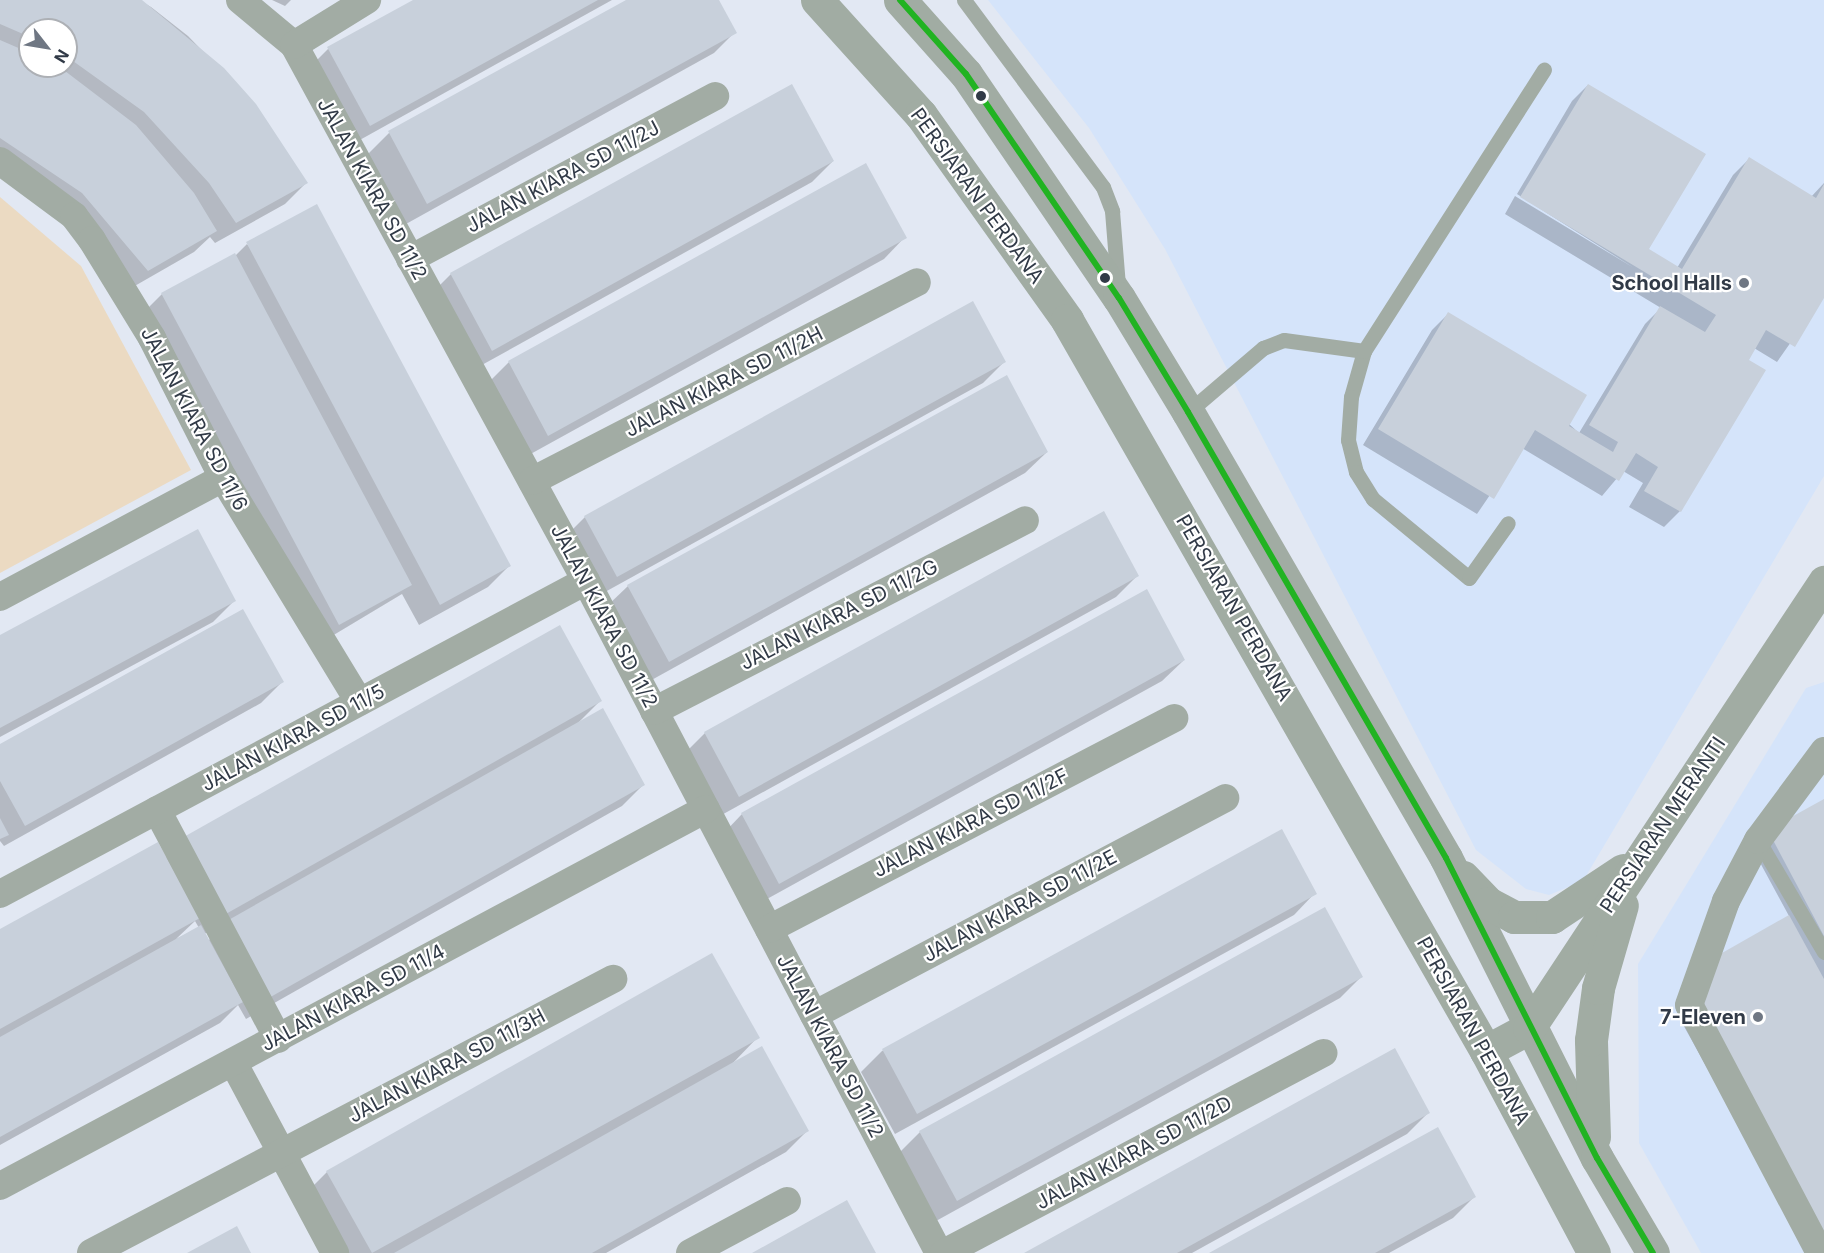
<!DOCTYPE html>
<html>
<head>
<meta charset="utf-8">
<style>
	body { margin:0 }
	#map { position:relative; width:1824px; height:1253px; overflow:hidden; background:#e2e8f3; font-family:Inter,sans-serif }
	div>[style] { position:absolute }
	.built>* { inset:0; background:#d5e4fa }
	.green>* { inset:0; background:#ebdac2 }
	.shadow>* { inset:0; background:#0003 }
	.building>* { inset:0; background:#c8d0db }
	.lane>* { height:15px; margin:-7.5px; padding:0 7.5px; transform-origin:7.5px; border-radius:7.5px; background:#a2aca4 }
	.street>* { height:28px; margin:-14px; padding:0 14px; transform-origin:14px; border-radius:14px; background:#a2aca4 }
	.secondary>* { height:33px; margin:-16.5px; padding:0 16.5px; transform-origin:16.5px; border-radius:16.5px; background:#a1aca3 }
	.bus-1>* { height:6px; margin:-3px; padding:0 3px; transform-origin:3px; border-radius:3px; background:#21b322 }
	.dots>* { width:16px; height:16px; translate:-50% -50%; box-sizing:border-box; border:3px solid #fff; border-radius:50% }
	span { translate:-50% -50%; white-space:nowrap; text-align:center; line-height:1.15; -webkit-text-stroke:4.5px #fff; paint-order:stroke }
	.street-label { font-size:20px; color:#313a47 }
	.poi-label { font-size:20px; color:#313a47; font-weight:700 }
	.right { translate:-100% -50%; text-align:right }
	.north { position:absolute; left:18px; top:18px; width:60px; height:60px; box-sizing:border-box; background:#fff; border:2px solid #adb0b5; border-radius:50%; rotate:121deg; font-size:16px; font-weight:700; line-height:24px; text-align:center; color:#313a47 }
	.north::after { content:''; display:block; margin:auto; width:21px; height:27px; background:#6f7783; clip-path:polygon(50% 0,100% 100%,50% 72%,0 100%) }
</style>
</head>
<body>
<div id="map">
	<div class="built">
		<div style="clip-path:polygon(988px 0,1824px 0,1824px 476px,1583px 881px,1549px 895px,1526px 889px,1476px 850px,1165px 249px,1089px 128px)"></div>
		<div style="clip-path:polygon(1824px 682px,1824px 1253px,1701px 1253px,1639px 1143px,1638px 964px,1806px 688px)"></div>
	</div>
	<div class="green">
		<div style="clip-path:polygon(0 197px,81px 266px,191px 470px,0 573px)"></div>
	</div>
	<div class="shadow">
		<div style="clip-path:polygon(evenodd,0 0,139px 0,151px 7px,188px 36px,255px 105px,306px 183px,285px 204px,215px 243px,210px 237px,194px 252px,126px 291px,85px 238px,0 172px,0 0,30px 30px,66px 30px,66px 66px,30px 66px,30px 30px)"></div>
		<div style="clip-path:polygon(272px 0,291px 0,285px 6px)"></div>
		<div style="clip-path:polygon(416px 0,612px 0,349px 146px,307px 70px,328px 49px)"></div>
		<div style="clip-path:polygon(629px 0,717px 0,735px 32px,714px 53px,406px 224px,368px 154px,389px 133px)"></div>
		<div style="clip-path:polygon(1588px 85px,1647px 250px,1677px 268px,1733px 175px,1749px 159px,1811px 197px,1824px 183px,1824px 295px,1777px 362px,1754px 348px,1747px 361px,1764px 371px,1680px 511px,1664px 527px,1629px 507px,1643px 483px,1623px 471px,1602px 496px,1522px 448px,1477px 514px,1363px 445px,1432px 330px,1448px 314px,1579px 433px,1645px 324px,1661px 308px,1505px 214px,1515px 196px,1634px 268px,1517px 194px,1572px 101px)"></div>
		<div style="clip-path:polygon(833px 161px,812px 182px,471px 371px,430px 295px,451px 274px)"></div>
		<div style="clip-path:polygon(865px 165px,905px 237px,884px 259px,527px 456px,488px 383px,509px 362px)"></div>
		<div style="clip-path:polygon(247px 244px,509px 566px,488px 587px,419px 625px,402px 594px,317px 645px,141px 315px,162px 294px,235px 256px)"></div>
		<div style="clip-path:polygon(1004px 362px,983px 383px,596px 597px,564px 538px,585px 517px)"></div>
		<div style="clip-path:polygon(1006px 377px,1047px 452px,1025px 473px,648px 682px,606px 607px,628px 586px)"></div>
		<div style="clip-path:polygon(1137px 576px,1116px 597px,718px 817px,684px 754px,705px 733px)"></div>
		<div style="clip-path:polygon(234px 601px,213px 622px,0 737px,0 637px)"></div>
		<div style="clip-path:polygon(1184px 660px,1162px 681px,758px 904px,721px 836px,742px 814px)"></div>
		<div style="clip-path:polygon(282px 682px,261px 703px,4px 846px,0 841px,0 746px)"></div>
		<div style="clip-path:polygon(evenodd,600px 701px,578px 723px,643px 785px,622px 806px,246px 1019px,238px 1005px,220px 1023px,0 1145px,0 931px,165px 858px,600px 701px,195px 921px,199px 928px,176px 939px,195px 921px,600px 701px,227px 921px,227px 922px,208px 941px,204px 934px,227px 921px)"></div>
		<div style="clip-path:polygon(1824px 801px,1824px 1253px,1810px 1253px,1681px 1021px,1685px 982px,1789px 916px,1757px 857px,1770px 838px)"></div>
		<div style="clip-path:polygon(1281px 831px,1315px 893px,1294px 915px,895px 1134px,861px 1072px,882px 1051px)"></div>
		<div style="clip-path:polygon(1361px 977px,1340px 998px,936px 1221px,899px 1153px,920px 1132px)"></div>
		<div style="clip-path:polygon(758px 1037px,732px 1064px,807px 1131px,786px 1152px,606px 1253px,339px 1253px,306px 1193px,327px 1172px)"></div>
		<div style="clip-path:polygon(1428px 1113px,1407px 1134px,1192px 1253px,1027px 1253px)"></div>
		<div style="clip-path:polygon(1474px 1197px,1453px 1218px,1389px 1253px,1212px 1253px)"></div>
	</div>
	<div class="building">
		<div style="clip-path:polygon(0 0,142px 0,224px 68px,256px 104px,308px 183px,236px 223px,209px 183px,144px 112px,66px 56px,66px 30px,30px 30px,30px 37px,0 24px)"></div>
		<div style="clip-path:polygon(413px 0,598px 0,370px 126px,327px 47px)"></div>
		<div style="clip-path:polygon(626px 0,719px 0,737px 33px,427px 204px,388px 131px)"></div>
		<div style="clip-path:polygon(0 40px,30px 53px,30px 66px,65px 71px,136px 125px,194px 193px,217px 231px,148px 271px,82px 193px,0 138px)"></div>
		<div style="clip-path:polygon(792px 84px,834px 161px,492px 351px,450px 273px)"></div>
		<div style="clip-path:polygon(1588px 84px,1706px 154px,1649px 249px,1682px 269px,1749px 157px,1816px 198px,1824px 184px,1824px 298px,1795px 347px,1766px 330px,1749px 360px,1766px 370px,1681px 512px,1644px 491px,1658px 467px,1636px 453px,1619px 481px,1535px 430px,1494px 499px,1378px 429px,1448px 312px,1587px 395px,1569px 426px,1613px 452px,1618px 442px,1589px 425px,1660px 306px,1705px 332px,1716px 315px,1520px 197px)"></div>
		<div style="clip-path:polygon(866px 163px,907px 238px,548px 436px,508px 361px)"></div>
		<div style="clip-path:polygon(317px 204px,511px 566px,440px 605px,246px 242px)"></div>
		<div style="clip-path:polygon(235px 253px,412px 585px,339px 625px,161px 293px)"></div>
		<div style="clip-path:polygon(973px 301px,1006px 362px,617px 577px,584px 516px)"></div>
		<div style="clip-path:polygon(1007px 375px,1048px 452px,669px 662px,627px 585px)"></div>
		<div style="clip-path:polygon(1104px 511px,1139px 576px,739px 797px,704px 732px)"></div>
		<div style="clip-path:polygon(198px 529px,236px 601px,0 728px,0 635px)"></div>
		<div style="clip-path:polygon(1147px 589px,1185px 660px,779px 884px,741px 813px)"></div>
		<div style="clip-path:polygon(243px 609px,284px 682px,25px 826px,0 781px,0 744px)"></div>
		<div style="clip-path:polygon(560px 625px,602px 701px,224px 915px,182px 838px)"></div>
		<div style="clip-path:polygon(603px 708px,645px 785px,267px 999px,225px 922px)"></div>
		<div style="clip-path:polygon(1824px 799px,1824px 936px,1773px 840px,1786px 820px)"></div>
		<div style="clip-path:polygon(0 818px,9px 835px,0 839px)"></div>
		<div style="clip-path:polygon(1282px 829px,1317px 894px,917px 1114px,882px 1049px)"></div>
		<div style="clip-path:polygon(158px 842px,200px 918px,0 1029px,0 929px)"></div>
		<div style="clip-path:polygon(1325px 907px,1363px 977px,957px 1201px,919px 1131px)"></div>
		<div style="clip-path:polygon(1789px 915px,1824px 979px,1824px 1233px,1697px 1004px,1701px 965px)"></div>
		<div style="clip-path:polygon(201px 925px,243px 1002px,0 1137px,0 1037px)"></div>
		<div style="clip-path:polygon(712px 953px,760px 1038px,372px 1253px,326px 1171px)"></div>
		<div style="clip-path:polygon(762px 1046px,809px 1131px,592px 1253px,394px 1253px)"></div>
		<div style="clip-path:polygon(1395px 1048px,1430px 1113px,1177px 1253px,1024px 1253px)"></div>
		<div style="clip-path:polygon(1438px 1127px,1476px 1197px,1375px 1253px,1209px 1253px)"></div>
		<div style="clip-path:polygon(847px 1200px,876px 1253px,752px 1253px)"></div>
		<div style="clip-path:polygon(237px 1226px,251px 1253px,187px 1253px)"></div>
	</div>
	<div class="lane">
		<div style="left:964px;top:0;width:233px;rotate:53.4deg"></div>
		<div style="left:1103px;top:187px;width:26px;rotate:69deg"></div>
		<div style="left:1112px;top:211px;width:74px;rotate:85.4deg"></div>
		<div style="left:1364px;top:351px;width:48px;rotate:105.8deg"></div>
		<div style="left:1351px;top:397px;width:43px;rotate:94deg"></div>
		<div style="left:1348px;top:440px;width:33px;rotate:76deg"></div>
		<div style="left:1356px;top:472px;width:32px;rotate:58deg"></div>
		<div style="left:1373px;top:499px;width:124px;rotate:39.5deg"></div>
		<div style="left:1469px;top:578px;width:67px;rotate:-54.7deg"></div>
		<div style="left:1188px;top:412px;width:99px;rotate:-40.5deg"></div>
		<div style="left:1263px;top:348px;width:22px;rotate:-21deg"></div>
		<div style="left:1284px;top:340px;width:81px;rotate:7.8deg"></div>
		<div style="left:1364px;top:351px;width:334px;rotate:-57.4deg"></div>
		<div style="left:1758px;top:840px;width:130px;rotate:59.5deg"></div>
	</div>
	<div class="street">
		<div style="left:240px;top:0;width:70px;rotate:39.8deg"></div>
		<div style="left:294px;top:45px;width:610px;rotate:61.42deg"></div>
		<div style="left:586px;top:581px;width:759px;rotate:62.29deg"></div>
		<div style="left:294px;top:45px;width:86px;rotate:-31.7deg"></div>
		<div style="left:0;top:161px;width:92px;rotate:36.6deg"></div>
		<div style="left:74px;top:216px;width:30px;rotate:53deg"></div>
		<div style="left:92px;top:240px;width:115px;rotate:58.5deg"></div>
		<div style="left:152px;top:338px;width:157px;rotate:63.1deg"></div>
		<div style="left:223px;top:478px;width:262px;rotate:58.7deg"></div>
		<div style="left:410px;top:259px;width:346px;rotate:-28.1deg"></div>
		<div style="left:532px;top:481px;width:433px;rotate:-27.3deg"></div>
		<div style="left:0;top:597px;width:253px;rotate:-28.1deg"></div>
		<div style="left:654px;top:711px;width:417px;rotate:-27.2deg"></div>
		<div style="left:157px;top:810px;width:259px;rotate:62.1deg"></div>
		<div style="left:0;top:894px;width:664px;rotate:-28.11deg"></div>
		<div style="left:769px;top:929px;width:457px;rotate:-27.5deg"></div>
		<div style="left:814px;top:1015px;width:465px;rotate:-27.8deg"></div>
		<div style="left:233px;top:1062px;width:217px;rotate:61.9deg"></div>
		<div style="left:0;top:1186px;width:800px;rotate:-28.1deg"></div>
		<div style="left:91px;top:1253px;width:590px;rotate:-27.7deg"></div>
		<div style="left:690px;top:1253px;width:110px;rotate:-28.2deg"></div>
		<div style="left:944px;top:1253px;width:429px;rotate:-27.8deg"></div>
		<div style="left:1820px;top:1253px;width:280px;rotate:-117.8deg"></div>
		<div style="left:1689px;top:1005px;width:110px;rotate:-70.4deg"></div>
		<div style="left:1726px;top:901px;width:69px;rotate:-62.3deg"></div>
		<div style="left:1758px;top:840px;width:111px;rotate:-53.4deg"></div>
	</div>
	<div class="secondary">
		<div style="left:817px;top:0;width:155px;rotate:47.9deg"></div>
		<div style="left:921px;top:115px;width:252px;rotate:54.5deg"></div>
		<div style="left:1067px;top:320px;width:843px;rotate:60.18deg"></div>
		<div style="left:1486px;top:1051px;width:229px;rotate:61.9deg"></div>
		<div style="left:900px;top:0;width:99px;rotate:48.3deg"></div>
		<div style="left:966px;top:74px;width:271px;rotate:55.7deg"></div>
		<div style="left:1119px;top:298px;width:133px;rotate:58.8deg"></div>
		<div style="left:1188px;top:412px;width:515px;rotate:59.95deg"></div>
		<div style="left:1446px;top:858px;width:336px;rotate:63.3deg"></div>
		<div style="left:1597px;top:1158px;width:110px;rotate:59.5deg"></div>
		<div style="left:1463px;top:877px;width:36px;rotate:46deg"></div>
		<div style="left:1488px;top:903px;width:30px;rotate:28deg"></div>
		<div style="left:1514px;top:917px;width:38px"></div>
		<div style="left:1552px;top:917px;width:85px;rotate:-33.5deg"></div>
		<div style="left:1486px;top:1051px;width:49px;rotate:-28.1deg"></div>
		<div style="left:1529px;top:1028px;width:535px;rotate:-56.52deg"></div>
		<div style="left:1594px;top:1137px;width:97px;rotate:-91.8deg"></div>
		<div style="left:1591px;top:1040px;width:52px;rotate:-82.3deg"></div>
		<div style="left:1598px;top:988px;width:86px;rotate:-73.9deg"></div>
	</div>
	<div class="bus-1">
		<div style="left:900px;top:0;width:99px;rotate:48.3deg"></div>
		<div style="left:966px;top:74px;width:271px;rotate:55.7deg"></div>
		<div style="left:1119px;top:298px;width:133px;rotate:58.8deg"></div>
		<div style="left:1188px;top:412px;width:515px;rotate:59.95deg"></div>
		<div style="left:1446px;top:858px;width:336px;rotate:63.3deg"></div>
		<div style="left:1597px;top:1158px;width:110px;rotate:59.5deg"></div>
	</div>
	<div class="dots">
		<div style="left:981px;top:96px;background:#313a47"></div>
		<div style="left:1105px;top:278px;background:#313a47"></div>
		<div style="left:1744px;top:283px;background:#6f7783"></div>
		<div style="left:1758px;top:1017px;background:#6f7783"></div>
	</div>
	<div class="street-label">
		<span style="left:563px;top:177px;rotate:-28deg">JALAN KIARA SD 11/2J</span>
		<span style="left:372px;top:189px;rotate:61deg">JALAN KIARA SD 11/2</span>
		<span style="left:977px;top:196px;rotate:54deg">PERSIARAN PERDANA</span>
		<span style="left:724px;top:382px;rotate:-27deg">JALAN KIARA SD 11/2H</span>
		<span style="left:194px;top:419px;rotate:62deg">JALAN KIARA SD 11/6</span>
		<span style="left:1234px;top:608px;rotate:60deg">PERSIARAN PERDANA</span>
		<span style="left:839px;top:615px;rotate:-27deg">JALAN KIARA SD 11/2G</span>
		<span style="left:604px;top:616px;rotate:62deg">JALAN KIARA SD 11/2</span>
		<span style="left:293px;top:738px;rotate:-28deg">JALAN KIARA SD 11/5</span>
		<span style="left:971px;top:823px;rotate:-27deg">JALAN KIARA SD 11/2F</span>
		<span style="left:1663px;top:825px;rotate:-56deg">PERSIARAN MERANTI</span>
		<span style="left:1020px;top:906px;rotate:-28deg">JALAN KIARA SD 11/2E</span>
		<span style="left:353px;top:998px;rotate:-28deg">JALAN KIARA SD 11/4</span>
		<span style="left:1473px;top:1031px;rotate:61deg">PERSIARAN PERDANA</span>
		<span style="left:830px;top:1046px;rotate:62deg">JALAN KIARA SD 11/2</span>
		<span style="left:447px;top:1066px;rotate:-28deg">JALAN KIARA SD 11/3H</span>
		<span style="left:1134px;top:1153px;rotate:-28deg">JALAN KIARA SD 11/2D</span>
	</div>
	<div class="poi-label">
		<span class="right" style="left:1732px;top:283px">School Halls</span>
		<span class="right" style="left:1746px;top:1017px">7-Eleven</span>
	</div>
	<div class="north">N</div>
</div>
</body>
</html>
